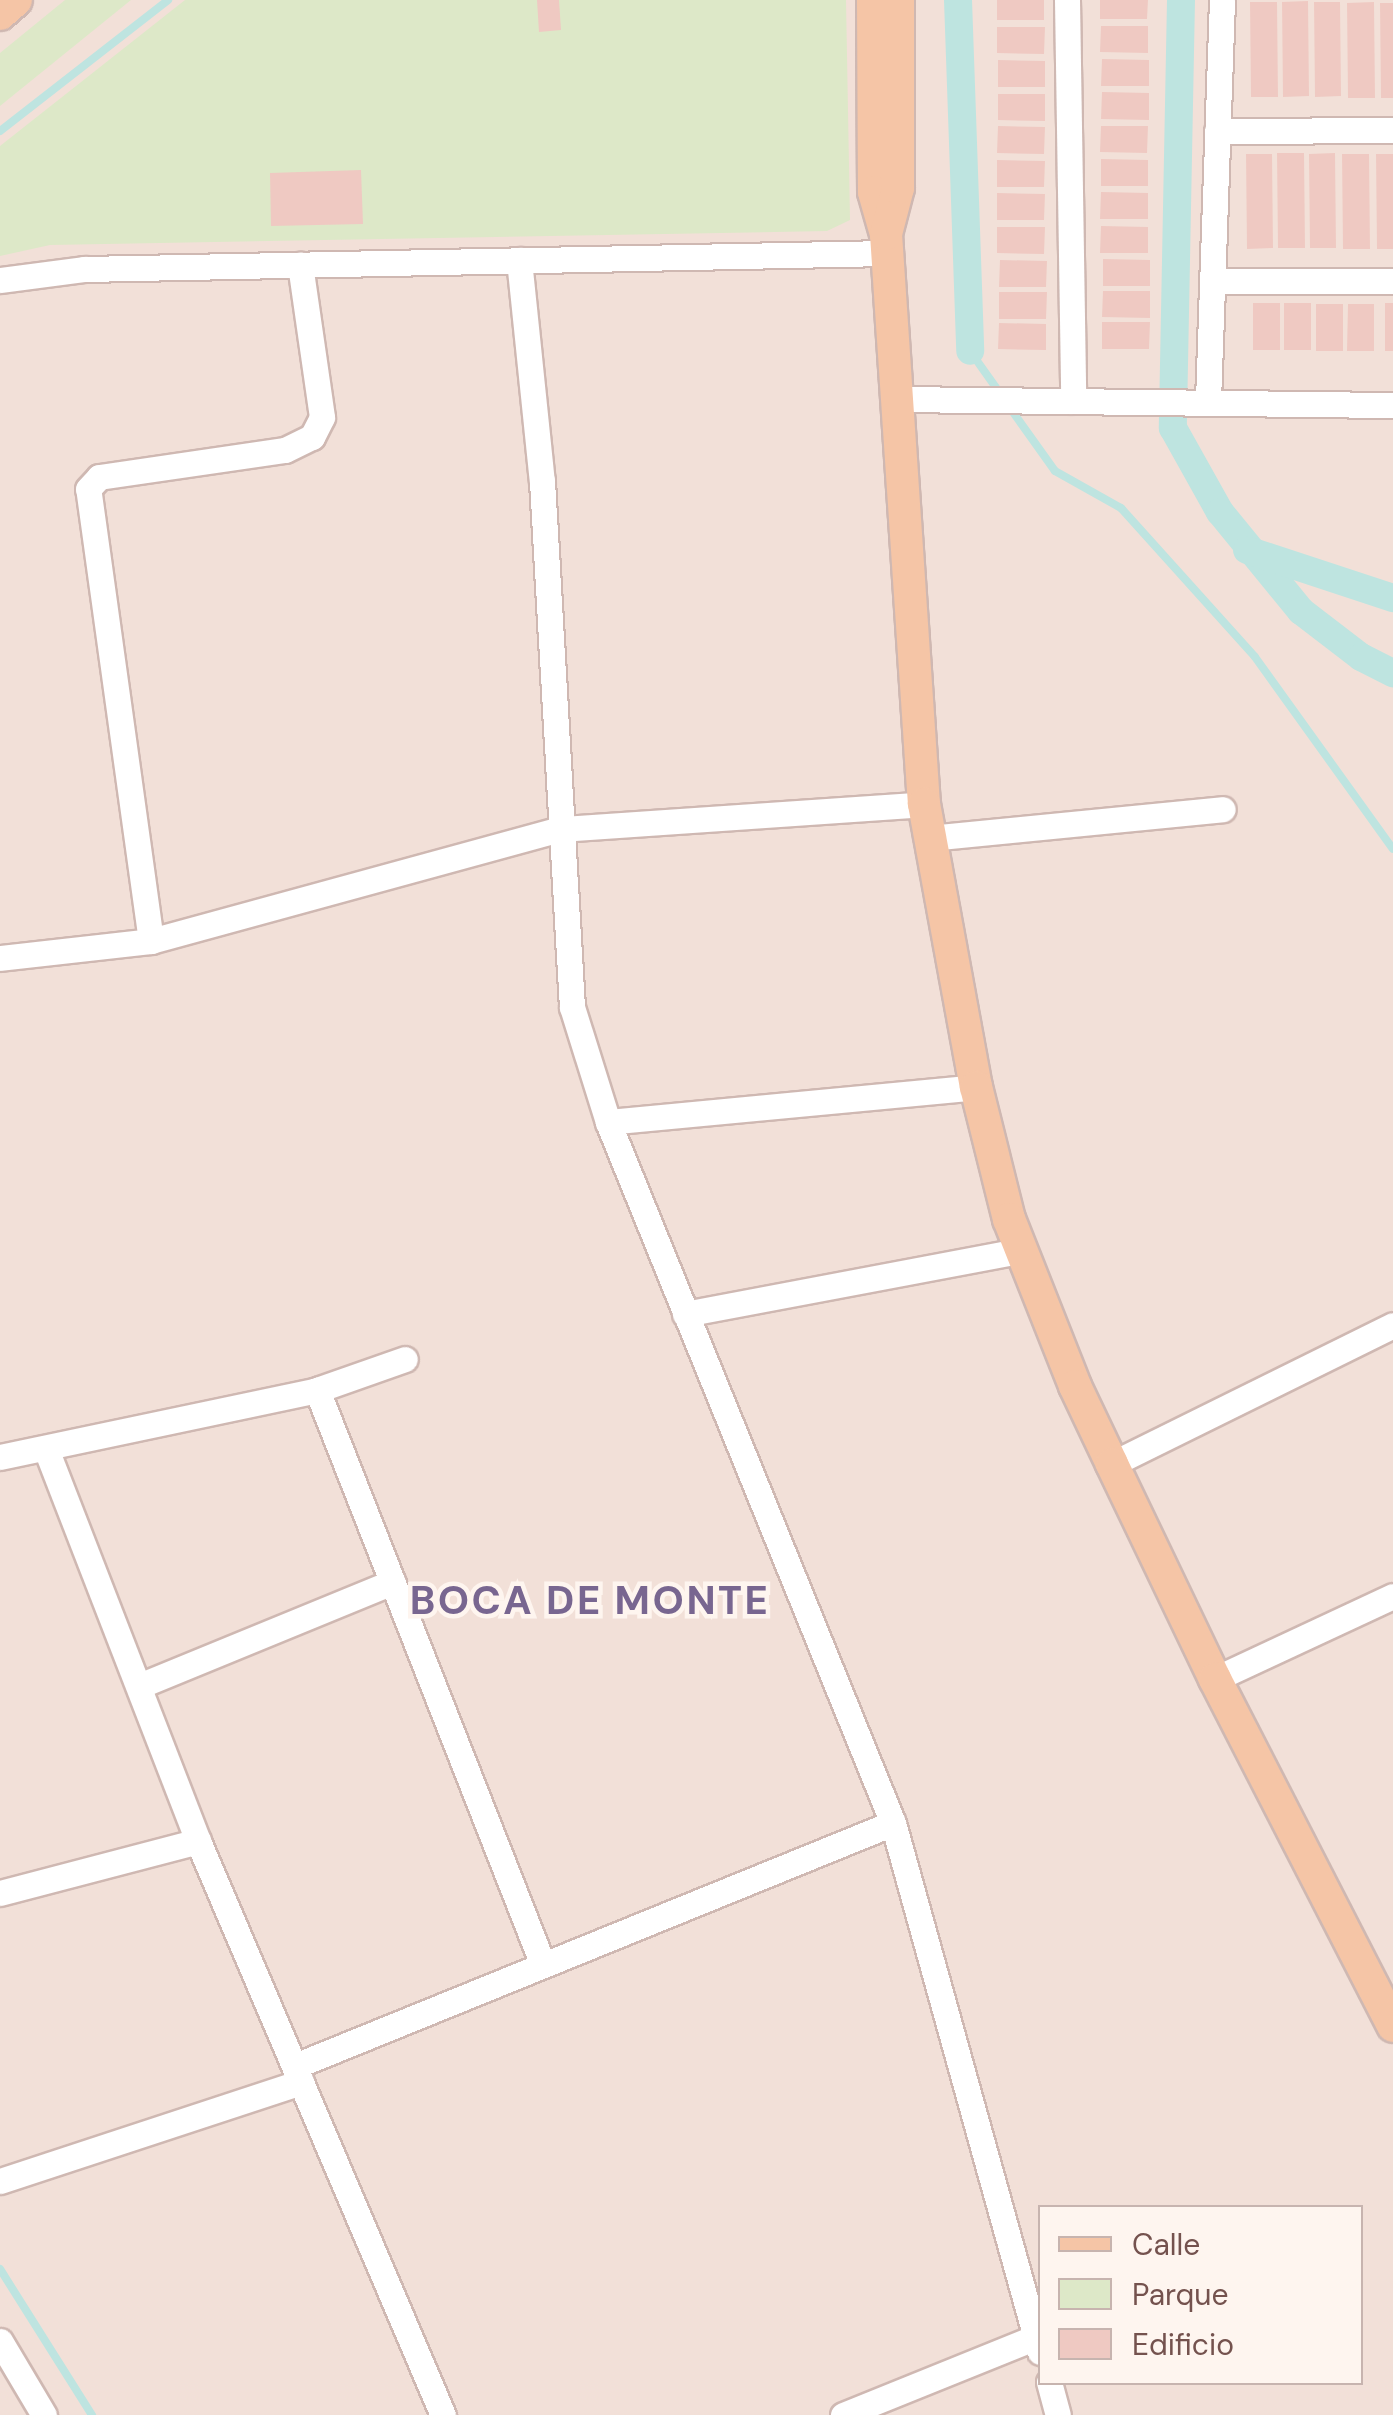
<!DOCTYPE html>
<html>
<head>
<meta charset="utf-8">
<style>
	body { margin:0 }
	#map { position:relative; width:1393px; height:2415px; overflow:hidden; background:#fbf0e9; font-family:"DM Sans",sans-serif }
	div>[style] { position:absolute }
	.residential>* { inset:0; background:#f2e0d8 }
	.green>* { inset:0; background:#dde8c8 }
	.stream>* { height:8px; margin:-4px; padding:0 4px; transform-origin:4px; border-radius:4px; background:#bee4e0 }
	.canal>* { height:28px; margin:-14px; padding:0 14px; transform-origin:14px; border-radius:14px; background:#bee4e0 }
	.building>* { inset:0; background:#efc9c2 }
	.roads { filter:drop-shadow(2px 0 #cfb8b2) drop-shadow(-2px 0 #cfb8b2) drop-shadow(0 2px #cfb8b2) drop-shadow(0 -2px #cfb8b2) }
	.minor>* { height:25px; margin:-12.5px; padding:0 12.5px; transform-origin:12.5px; border-radius:12.5px; background:#fff }
	.major>* { height:32px; margin:-16px; padding:0 16px; transform-origin:16px; border-radius:16px; background:#f5c5a6 }
	span { translate:-50% -50%; white-space:nowrap; text-align:center; line-height:1.15; -webkit-text-stroke:9px #fef5ef; paint-order:stroke }
	.district-label { font-size:40px; color:#786690; font-weight:700; letter-spacing:2.5px }
	.legend { position:absolute; left:1038px; top:2205px; width:325px; height:180px; box-sizing:border-box; background:#fef5ef; border:2px solid #c7b4af; margin:0; padding:12px 18px; list-style:none; font-size:30px; color:#74524e }
	.legend li { display:flex; align-items:center; gap:20px; height:50px }
	.legend b { width:50px; border:2px solid #c7b4af }
</style>
</head>
<body>
<div id="map">
	<div class="residential">
		<div style="clip-path:polygon(evenodd,0 0,1393px 0,1393px 2415px,0 2415px,0 0,1040px 2208px,1360px 2208px,1360px 2382px,1040px 2382px,1040px 2208px)"></div>
	</div>
	<div class="green">
		<div style="clip-path:polygon(65px 0,131px 0,0 106px,0 53px)"></div>
		<div style="clip-path:polygon(185px 0,846px 0,850px 220px,827px 231px,50px 245px,0 256px,0 146px)"></div>
	</div>
	<div class="stream">
		<div style="left:0;top:131px;width:213px;rotate:-37.9deg"></div>
		<div style="left:970px;top:351px;width:55px;rotate:54.6deg"></div>
		<div style="left:1010px;top:408px;width:77px;rotate:54.5deg"></div>
		<div style="left:1055px;top:471px;width:76px;rotate:29.3deg"></div>
		<div style="left:1121px;top:508px;width:200px;rotate:48deg"></div>
		<div style="left:1255px;top:657px;width:236px;rotate:54.3deg"></div>
		<div style="left:0;top:2269px;width:173px;rotate:57.8deg"></div>
	</div>
	<div class="canal">
		<div style="left:958px;top:0;width:351px;rotate:88deg"></div>
		<div style="left:1181px;top:0;width:428px;rotate:91.1deg"></div>
		<div style="left:1173px;top:428px;width:96px;rotate:60.8deg"></div>
		<div style="left:1220px;top:512px;width:128px;rotate:50.7deg"></div>
		<div style="left:1301px;top:611px;width:76px;rotate:37.5deg"></div>
		<div style="left:1361px;top:657px;width:36px;rotate:27deg"></div>
		<div style="left:1247px;top:550px;width:154px;rotate:18.2deg"></div>
	</div>
	<div class="building">
		<div style="clip-path:polygon(537px 0,559px 0,561px 30px,539px 32px)"></div>
		<div style="clip-path:polygon(997px 0,1044px 0,1044px 20px,997px 20px)"></div>
		<div style="clip-path:polygon(1100px 0,1148px 0,1147px 19px,1100px 19px)"></div>
		<div style="clip-path:polygon(1308px 1px,1309px 96px,1283px 97px,1282px 2px)"></div>
		<div style="clip-path:polygon(1250px 2px,1277px 2px,1278px 97px,1251px 97px)"></div>
		<div style="clip-path:polygon(1314px 2px,1340px 2px,1341px 96px,1315px 97px)"></div>
		<div style="clip-path:polygon(1374px 2px,1375px 98px,1348px 98px,1347px 3px)"></div>
		<div style="clip-path:polygon(1380px 3px,1393px 3px,1393px 98px,1381px 98px)"></div>
		<div style="clip-path:polygon(1101px 26px,1148px 26px,1148px 53px,1100px 52px)"></div>
		<div style="clip-path:polygon(997px 27px,1045px 27px,1044px 54px,997px 53px)"></div>
		<div style="clip-path:polygon(1102px 59px,1149px 60px,1149px 86px,1101px 86px)"></div>
		<div style="clip-path:polygon(998px 60px,1045px 61px,1045px 87px,998px 87px)"></div>
		<div style="clip-path:polygon(1102px 92px,1149px 93px,1149px 120px,1101px 119px)"></div>
		<div style="clip-path:polygon(998px 94px,1045px 94px,1045px 121px,998px 120px)"></div>
		<div style="clip-path:polygon(998px 126px,1045px 127px,1044px 154px,997px 153px)"></div>
		<div style="clip-path:polygon(1101px 126px,1148px 126px,1147px 153px,1100px 152px)"></div>
		<div style="clip-path:polygon(1277px 153px,1304px 153px,1305px 248px,1278px 248px)"></div>
		<div style="clip-path:polygon(1335px 153px,1336px 248px,1310px 248px,1309px 154px)"></div>
		<div style="clip-path:polygon(1246px 154px,1272px 154px,1273px 248px,1247px 249px)"></div>
		<div style="clip-path:polygon(1342px 154px,1369px 154px,1370px 249px,1343px 249px)"></div>
		<div style="clip-path:polygon(1376px 154px,1393px 154px,1393px 249px,1377px 249px)"></div>
		<div style="clip-path:polygon(1101px 159px,1148px 160px,1148px 186px,1101px 186px)"></div>
		<div style="clip-path:polygon(997px 160px,1045px 161px,1044px 187px,997px 187px)"></div>
		<div style="clip-path:polygon(361px 170px,363px 224px,271px 226px,270px 173px)"></div>
		<div style="clip-path:polygon(1101px 192px,1148px 193px,1148px 219px,1100px 219px)"></div>
		<div style="clip-path:polygon(997px 193px,1045px 194px,1044px 220px,997px 220px)"></div>
		<div style="clip-path:polygon(1101px 226px,1148px 227px,1148px 253px,1100px 253px)"></div>
		<div style="clip-path:polygon(997px 227px,1045px 227px,1044px 254px,997px 253px)"></div>
		<div style="clip-path:polygon(1103px 259px,1150px 260px,1150px 286px,1103px 286px)"></div>
		<div style="clip-path:polygon(1000px 260px,1047px 261px,1046px 287px,999px 287px)"></div>
		<div style="clip-path:polygon(1103px 291px,1150px 291px,1150px 318px,1102px 317px)"></div>
		<div style="clip-path:polygon(999px 292px,1047px 292px,1046px 319px,999px 319px)"></div>
		<div style="clip-path:polygon(1253px 303px,1280px 303px,1280px 350px,1253px 350px)"></div>
		<div style="clip-path:polygon(1284px 303px,1311px 303px,1311px 350px,1284px 350px)"></div>
		<div style="clip-path:polygon(1385px 303px,1393px 303px,1393px 351px,1385px 351px)"></div>
		<div style="clip-path:polygon(1316px 304px,1343px 304px,1343px 351px,1316px 351px)"></div>
		<div style="clip-path:polygon(1348px 304px,1374px 304px,1374px 351px,1347px 351px)"></div>
		<div style="clip-path:polygon(1102px 322px,1150px 322px,1149px 349px,1102px 349px)"></div>
		<div style="clip-path:polygon(999px 323px,1046px 324px,1046px 350px,998px 349px)"></div>
	</div>
	<div class="roads">
		<div class="minor">
			<div style="left:1067px;top:0;width:401px;rotate:89.1deg"></div>
			<div style="left:1217px;top:131px;width:176px;rotate:-0.3deg"></div>
			<div style="left:519px;top:260px;width:222px;rotate:84.1deg"></div>
			<div style="left:542px;top:481px;width:527px;rotate:86.74deg"></div>
			<div style="left:572px;top:1007px;width:121px;rotate:72.6deg"></div>
			<div style="left:608px;top:1122px;width:757px;rotate:67.88deg"></div>
			<div style="left:893px;top:1823px;width:549px;rotate:74.47deg"></div>
			<div style="left:0;top:280px;width:85px;rotate:-7.5deg"></div>
			<div style="left:84px;top:269px;width:803px;rotate:-1.14deg"></div>
			<div style="left:1212px;top:281px;width:181px"></div>
			<div style="left:898px;top:399px;width:495px;rotate:0.7deg"></div>
			<div style="left:1208px;top:401px;width:401px;rotate:-88deg"></div>
			<div style="left:929px;top:838px;width:295px;rotate:-5.6deg"></div>
			<div style="left:151px;top:941px;width:456px;rotate:-97.9deg"></div>
			<div style="left:88px;top:489px;width:16px;rotate:-47deg"></div>
			<div style="left:99px;top:477px;width:188px;rotate:-8.3deg"></div>
			<div style="left:285px;top:450px;width:30px;rotate:-26deg"></div>
			<div style="left:312px;top:437px;width:22px;rotate:-63deg"></div>
			<div style="left:322px;top:417px;width:154px;rotate:-98.2deg"></div>
			<div style="left:0;top:958px;width:152px;rotate:-6.4deg"></div>
			<div style="left:151px;top:941px;width:425px;rotate:-15.3deg"></div>
			<div style="left:561px;top:829px;width:364px;rotate:-3.9deg"></div>
			<div style="left:608px;top:1122px;width:370px;rotate:-5.4deg"></div>
			<div style="left:685px;top:1314px;width:341px;rotate:-10.7deg"></div>
			<div style="left:317px;top:1390px;width:618px;rotate:68.54deg"></div>
			<div style="left:46px;top:1449px;width:420px;rotate:68.8deg"></div>
			<div style="left:198px;top:1841px;width:624px;rotate:66.89deg"></div>
			<div style="left:0;top:1457px;width:324px;rotate:-11.9deg"></div>
			<div style="left:317px;top:1390px;width:93px;rotate:-19.4deg"></div>
			<div style="left:1112px;top:1464px;width:313px;rotate:-26.3deg"></div>
			<div style="left:1215px;top:1679px;width:196px;rotate:-25deg"></div>
			<div style="left:139px;top:1686px;width:274px;rotate:-22.3deg"></div>
			<div style="left:0;top:1893px;width:205px;rotate:-14.7deg"></div>
			<div style="left:295px;top:2066px;width:645px;rotate:-22.11deg"></div>
			<div style="left:0;top:2181px;width:317px;rotate:-18.2deg"></div>
			<div style="left:0;top:2341px;width:86px;rotate:59.3deg"></div>
			<div style="left:1049px;top:2382px;width:34px;rotate:75deg"></div>
			<div style="left:843px;top:2415px;width:208px;rotate:-22deg"></div>
		</div>
		<div class="major">
			<div style="left:873px;top:0;width:192px;rotate:89.7deg"></div>
			<div style="left:874px;top:192px;width:44px;rotate:74.1deg"></div>
			<div style="left:886px;top:234px;width:571px;rotate:86.19deg"></div>
			<div style="left:924px;top:804px;width:288px;rotate:79.6deg"></div>
			<div style="left:976px;top:1087px;width:136px;rotate:76deg"></div>
			<div style="left:1009px;top:1219px;width:180px;rotate:68.4deg"></div>
			<div style="left:1075px;top:1386px;width:86px;rotate:64.6deg"></div>
			<div style="left:1112px;top:1464px;width:238px;rotate:64.4deg"></div>
			<div style="left:1215px;top:1679px;width:390px;rotate:62.8deg"></div>
			<div style="left:0;top:14px;width:21px;rotate:-41deg"></div>
			<div style="left:886px;top:234px;width:48px;rotate:-75.4deg"></div>
			<div style="left:898px;top:188px;width:188px;rotate:-90deg"></div>
		</div>
	</div>
	<div class="district-label">
		<span style="left:590px;top:1600px">BOCA DE MONTE</span>
	</div>
	<ul class="legend">
	<li><b style="height:12px;background:#f5c5a6"></b>Calle</li>
	<li><b style="height:28px;background:#dde8c8"></b>Parque</li>
	<li><b style="height:28px;background:#efc9c2"></b>Edificio</li>
	</ul>
</div>
</body>
</html>
